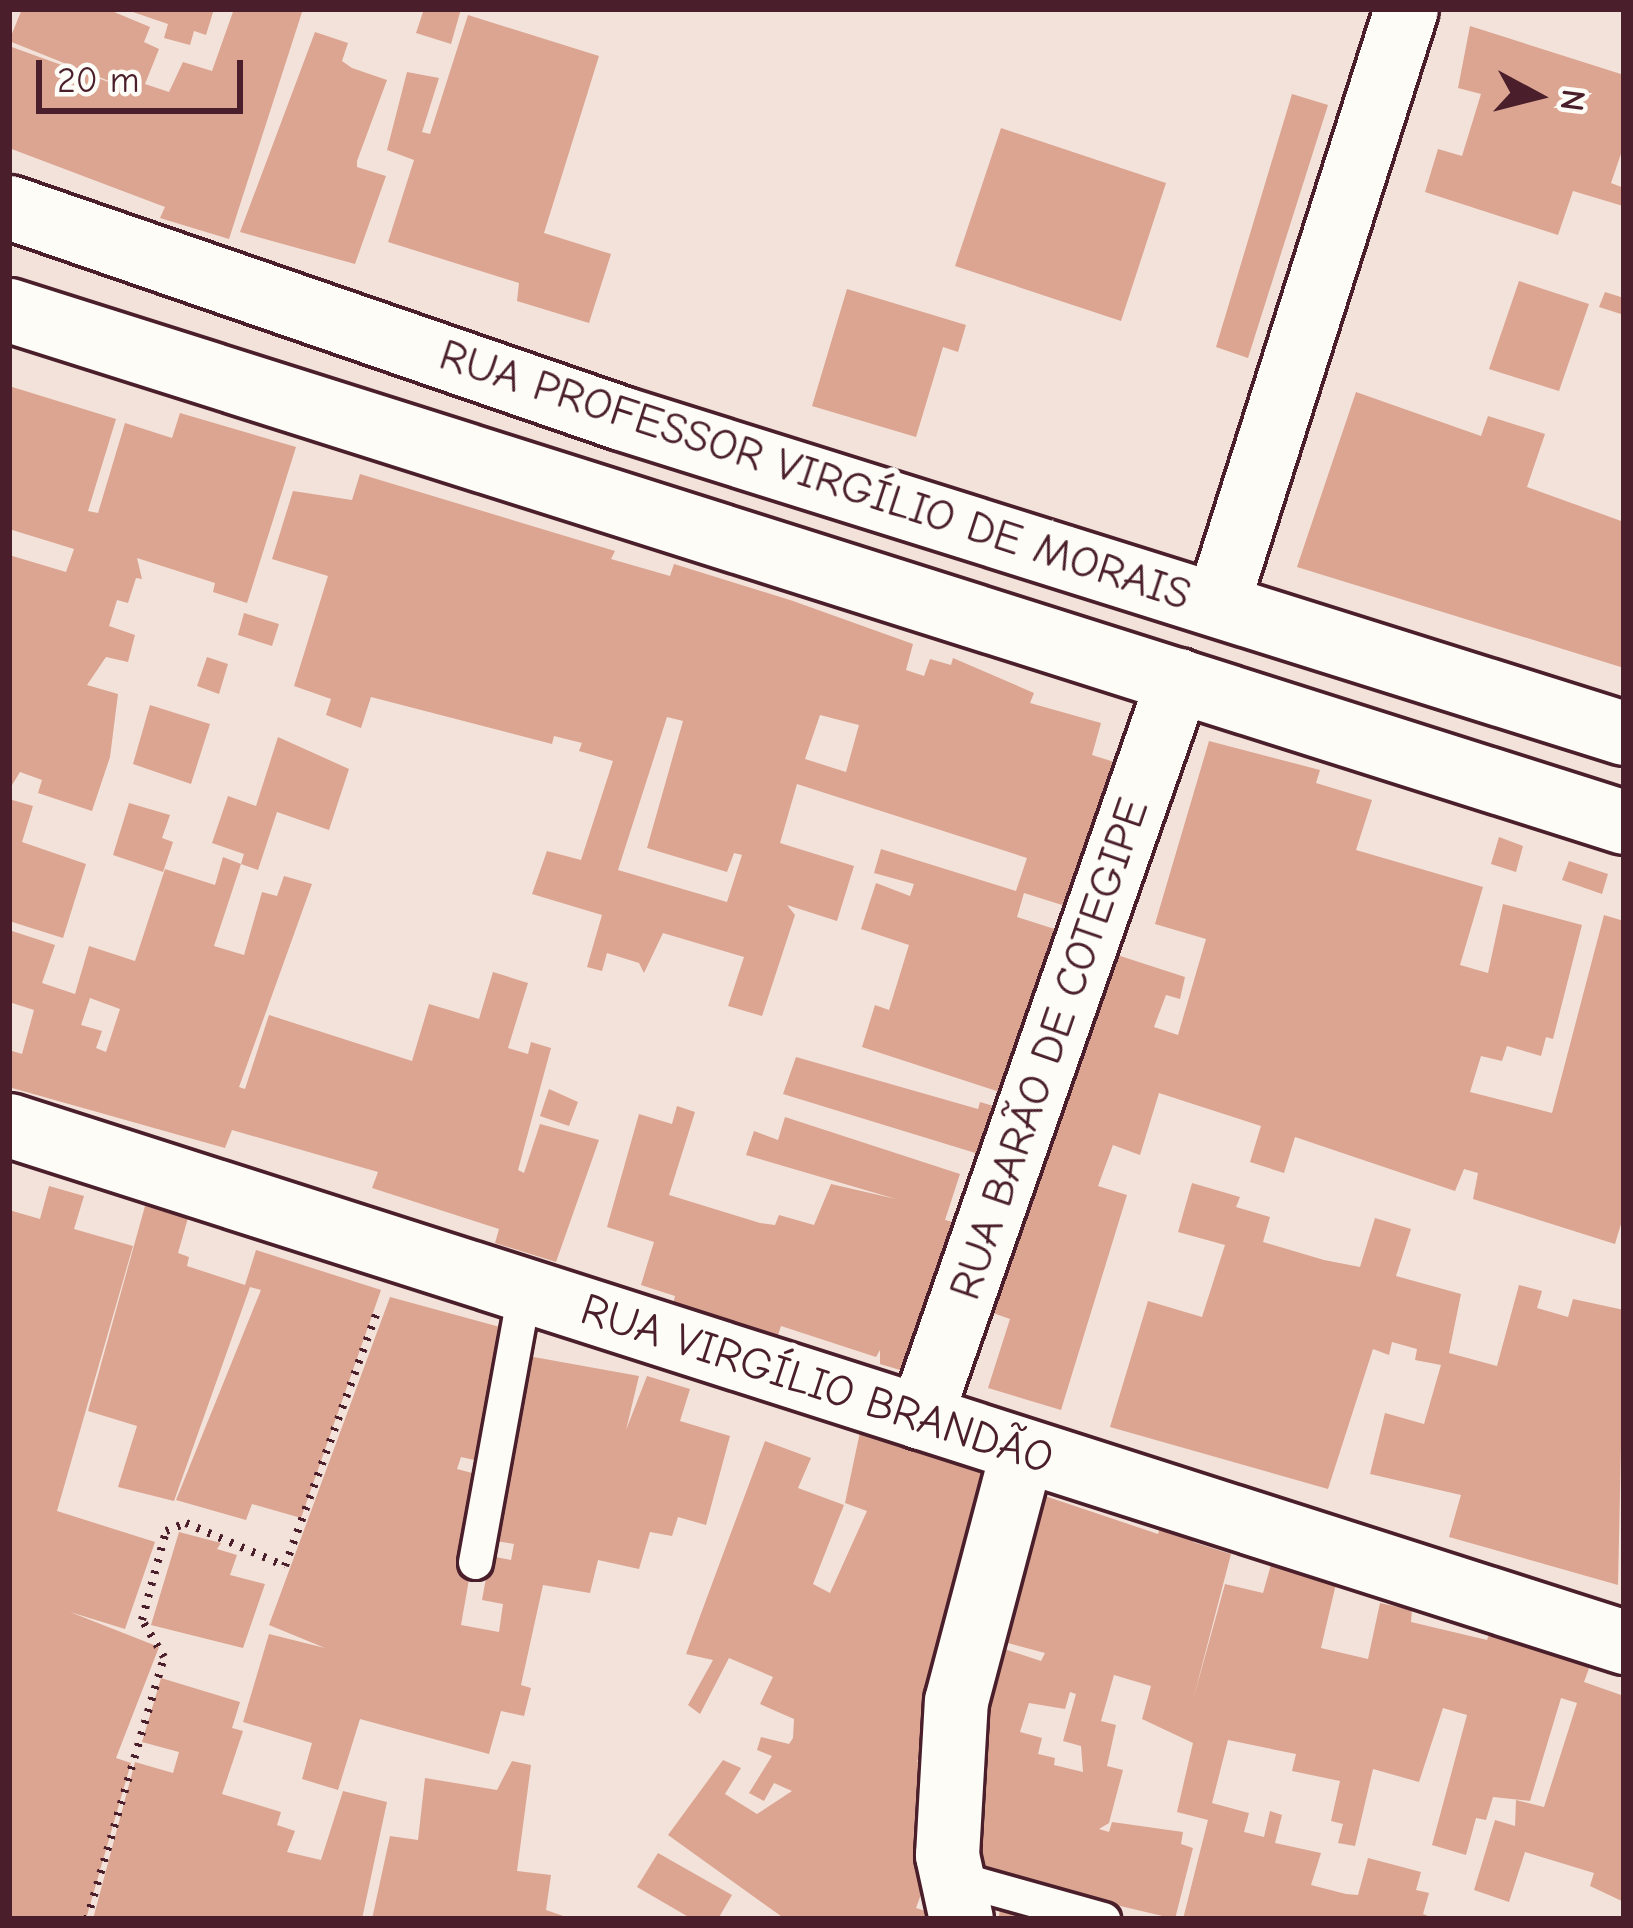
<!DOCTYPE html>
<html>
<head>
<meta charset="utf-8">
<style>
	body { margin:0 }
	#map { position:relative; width:1633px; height:1928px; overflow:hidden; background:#f3e2d9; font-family:"Comic Neue",sans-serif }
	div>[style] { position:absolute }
	.building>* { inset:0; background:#dba592 }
	.path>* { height:8px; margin-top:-4px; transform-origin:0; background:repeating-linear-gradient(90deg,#4a1f2b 0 3px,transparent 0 12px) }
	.roads { filter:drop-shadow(3px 0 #4a1f2b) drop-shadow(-3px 0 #4a1f2b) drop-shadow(0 3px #4a1f2b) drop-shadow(0 -3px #4a1f2b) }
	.lane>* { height:33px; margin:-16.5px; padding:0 16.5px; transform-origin:16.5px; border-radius:16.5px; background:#fdfcf7 }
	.street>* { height:63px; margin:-31.5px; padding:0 31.5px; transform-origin:31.5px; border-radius:31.5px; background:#fdfcf7 }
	span { translate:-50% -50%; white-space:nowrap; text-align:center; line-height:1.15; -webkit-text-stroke:12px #fdfcf7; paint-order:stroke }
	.street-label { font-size:45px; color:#4a1f2b }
	.frame { position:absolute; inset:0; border:12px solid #4a1f2b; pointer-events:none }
	.north { position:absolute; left:1477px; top:36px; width:120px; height:120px; -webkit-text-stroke:9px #fdfcf7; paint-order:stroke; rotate:97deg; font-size:33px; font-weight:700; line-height:48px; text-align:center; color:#4a1f2b }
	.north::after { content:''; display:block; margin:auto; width:42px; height:54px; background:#4a1f2b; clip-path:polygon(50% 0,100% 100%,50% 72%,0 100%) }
	.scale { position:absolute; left:36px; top:60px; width:207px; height:54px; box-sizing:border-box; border:6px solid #4a1f2b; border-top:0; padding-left:15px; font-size:36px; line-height:42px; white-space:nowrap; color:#4a1f2b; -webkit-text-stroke:9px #fdfcf7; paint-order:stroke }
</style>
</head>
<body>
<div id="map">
	<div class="building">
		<div style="clip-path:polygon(22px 9px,107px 9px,150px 27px,144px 42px,159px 49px,145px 84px,169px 92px,183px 62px,212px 71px,234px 9px,303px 9px,229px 239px,160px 218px,165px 207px,9px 148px,9px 46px,139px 93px,9px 41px)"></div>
		<div style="clip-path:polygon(124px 9px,214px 9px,206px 35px,194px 31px,190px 45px,164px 38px,168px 24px)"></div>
		<div style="clip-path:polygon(424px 9px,461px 9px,451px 44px,416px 33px)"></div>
		<div style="clip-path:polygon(468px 15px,599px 56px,544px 233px,611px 254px,589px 323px,517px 301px,519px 283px,388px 242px,414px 160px,387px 150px,407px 72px,439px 78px,422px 132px,430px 134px)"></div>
		<div style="clip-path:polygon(1470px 26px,1624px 75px,1624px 145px,1611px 183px,1624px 188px,1623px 206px,1573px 191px,1558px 235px,1425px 192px,1438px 149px,1462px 156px,1481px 94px,1458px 88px)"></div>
		<div style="clip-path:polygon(315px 32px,348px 43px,342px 61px,352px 68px,387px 80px,357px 161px,357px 167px,386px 176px,355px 264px,240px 232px)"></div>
		<div style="clip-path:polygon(1292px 94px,1328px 105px,1248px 358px,1216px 347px)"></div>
		<div style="clip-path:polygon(1001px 128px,1166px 183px,1121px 321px,955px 266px)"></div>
		<div style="clip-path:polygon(1519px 281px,1589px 304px,1559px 391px,1489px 369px)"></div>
		<div style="clip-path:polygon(847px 289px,966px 325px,958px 352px,943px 347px,916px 437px,812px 406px)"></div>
		<div style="clip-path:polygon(1605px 292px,1624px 298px,1624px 315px,1599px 307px)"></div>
		<div style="clip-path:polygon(9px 386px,116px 419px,88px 511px,98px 513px,125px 423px,172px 438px,180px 413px,296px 447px,247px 603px,213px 592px,215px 583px,137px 558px,142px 579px,136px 578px,128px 603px,117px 600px,109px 626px,135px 635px,128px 662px,106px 657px,87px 685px,118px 694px,110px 757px,92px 811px,38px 793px,42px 780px,20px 772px,9px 790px,9px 555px,66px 572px,74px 549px,9px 529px)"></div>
		<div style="clip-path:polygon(1356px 392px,1481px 436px,1488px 416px,1545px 434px,1527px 487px,1624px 522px,1624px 668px,1297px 567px)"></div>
		<div style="clip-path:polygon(evenodd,360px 474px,615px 551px,611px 559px,670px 576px,674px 564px,793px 601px,913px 644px,906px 670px,924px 676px,930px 659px,951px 665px,953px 658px,1034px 693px,1030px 703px,1101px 723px,1092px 755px,1127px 766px,1078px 910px,1024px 893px,1017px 917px,1064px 932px,1018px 1098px,862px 1047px,875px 1005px,889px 1010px,909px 945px,861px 929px,876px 883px,910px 896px,914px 884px,874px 873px,881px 849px,1016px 891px,1027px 858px,797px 784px,780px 843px,854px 866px,837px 921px,787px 905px,795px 915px,762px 1016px,728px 1006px,744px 957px,663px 933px,644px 973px,639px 963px,607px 953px,602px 971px,587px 967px,602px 915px,532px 894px,547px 851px,581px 860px,613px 761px,579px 751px,582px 743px,554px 736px,552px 744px,371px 697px,361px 728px,326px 715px,331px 699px,294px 686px,328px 576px,272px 559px,293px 491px,352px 500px,360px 474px,820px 715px,859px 725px,846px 772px,805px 759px,820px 715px,360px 474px,667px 717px,683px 721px,647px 848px,727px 872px,734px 853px,742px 855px,727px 902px,618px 870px,667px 717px)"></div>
		<div style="clip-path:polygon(244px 613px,279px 624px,272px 646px,238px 635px)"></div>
		<div style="clip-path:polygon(207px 657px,228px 664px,219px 694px,197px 686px)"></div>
		<div style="clip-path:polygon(150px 705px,210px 724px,191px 784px,133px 764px)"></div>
		<div style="clip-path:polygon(278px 737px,349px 769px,329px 830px,277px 812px,258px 870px,241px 864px,244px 854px,212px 843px,228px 796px,256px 806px)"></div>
		<div style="clip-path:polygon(1209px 741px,1320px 770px,1316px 783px,1372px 800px,1356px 850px,1483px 887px,1460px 965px,1488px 973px,1503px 904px,1582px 925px,1553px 1039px,1546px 1037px,1541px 1056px,1507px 1046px,1502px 1061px,1481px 1056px,1470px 1092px,1552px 1113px,1604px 915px,1624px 921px,1624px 1214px,1615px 1244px,1473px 1199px,1478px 1173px,1464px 1169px,1455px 1191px,1295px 1137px,1284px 1173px,1250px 1162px,1261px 1126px,1159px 1093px,1140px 1155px,1113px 1145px,1098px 1186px,1127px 1195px,1061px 1410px,988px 1388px,1010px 1319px,993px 1313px,1060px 1097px,1067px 1099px,1084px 1047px,1077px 1045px,1108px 952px,1185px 977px,1180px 999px,1166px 995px,1154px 1027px,1178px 1035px,1206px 939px,1155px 924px)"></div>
		<div style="clip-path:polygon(9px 799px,33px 806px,22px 842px,86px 864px,63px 938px,9px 921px)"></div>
		<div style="clip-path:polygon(129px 803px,170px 815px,162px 838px,173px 842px,163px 872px,113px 855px)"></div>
		<div style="clip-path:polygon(1499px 837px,1523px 846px,1516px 872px,1491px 864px)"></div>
		<div style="clip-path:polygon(evenodd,223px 857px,241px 864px,214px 946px,244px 955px,262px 892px,277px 896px,284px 876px,312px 884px,239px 1087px,245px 1089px,269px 1015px,412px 1061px,429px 1004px,479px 1019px,493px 972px,528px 983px,508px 1048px,528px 1054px,531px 1042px,551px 1048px,518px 1170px,524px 1173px,540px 1124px,599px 1140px,556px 1262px,495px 1243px,499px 1229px,372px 1188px,378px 1172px,232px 1130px,225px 1148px,12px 1088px,9px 1050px,22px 1054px,34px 1010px,9px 1002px,9px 930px,55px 945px,42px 983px,75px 994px,89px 946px,135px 961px,165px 869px,215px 885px,223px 857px,90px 998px,120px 1009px,106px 1052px,96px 1048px,102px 1031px,81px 1025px,90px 998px)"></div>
		<div style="clip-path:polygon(1569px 861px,1608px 874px,1602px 894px,1562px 880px)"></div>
		<div style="clip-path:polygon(796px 1057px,978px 1109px,980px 1102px,1010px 1111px,995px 1159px,783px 1094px)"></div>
		<div style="clip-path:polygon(549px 1089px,578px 1102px,569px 1126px,540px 1116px)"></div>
		<div style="clip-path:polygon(677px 1106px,695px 1112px,669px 1195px,760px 1223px,775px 1225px,779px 1215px,814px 1225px,831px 1184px,896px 1199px,746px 1155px,754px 1131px,778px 1140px,785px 1117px,960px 1174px,945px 1220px,965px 1225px,907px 1372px,880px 1364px,880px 1350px,876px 1357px,781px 1326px,778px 1335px,673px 1304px,675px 1296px,641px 1285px,654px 1242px,607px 1227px,639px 1114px,672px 1124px)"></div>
		<div style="clip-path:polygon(1192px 1183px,1240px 1197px,1236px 1207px,1270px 1217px,1263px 1242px,1324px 1260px,1360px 1267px,1375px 1218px,1411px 1229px,1396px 1276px,1461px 1294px,1449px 1353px,1497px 1366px,1519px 1285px,1542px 1291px,1537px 1308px,1568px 1317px,1573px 1299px,1624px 1310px,1618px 1585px,1449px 1537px,1461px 1495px,1370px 1474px,1385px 1413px,1424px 1424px,1441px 1365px,1415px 1360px,1417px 1349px,1392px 1342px,1389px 1355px,1373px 1349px,1328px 1489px,1110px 1427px,1148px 1301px,1202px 1317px,1225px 1245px,1178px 1232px)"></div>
		<div style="clip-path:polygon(49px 1186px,84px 1196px,74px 1229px,133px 1246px,57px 1511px,155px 1542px,125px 1629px,70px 1612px,159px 1647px,116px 1758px,131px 1763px,86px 1919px,9px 1919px,9px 1210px,40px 1219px)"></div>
		<div style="clip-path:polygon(145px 1206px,188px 1218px,178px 1253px,189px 1257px,187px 1266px,245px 1285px,256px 1250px,381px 1290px,301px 1518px,252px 1504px,246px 1520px,176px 1500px,261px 1290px,250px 1287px,174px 1501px,118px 1487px,137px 1426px,88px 1411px)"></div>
		<div style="clip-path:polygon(390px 1297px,515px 1331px,483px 1462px,461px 1457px,457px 1469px,487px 1477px,461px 1625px,499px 1632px,503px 1604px,482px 1600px,490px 1556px,511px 1560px,514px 1544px,483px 1539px,517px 1354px,639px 1376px,626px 1430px,647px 1376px,690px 1389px,680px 1421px,730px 1436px,706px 1525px,678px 1517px,672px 1536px,650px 1532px,639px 1569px,598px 1560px,590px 1593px,543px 1585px,521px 1685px,531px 1688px,524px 1716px,501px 1711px,489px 1754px,360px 1719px,338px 1790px,302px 1779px,312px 1743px,243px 1722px,269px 1634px,325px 1648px,269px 1625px)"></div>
		<div style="clip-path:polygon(860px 1432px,1006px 1480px,917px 1762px,941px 1765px,927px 1878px,916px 1908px,949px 1919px,785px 1919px,668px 1835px,723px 1760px,741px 1768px,725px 1794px,757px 1814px,792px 1791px,774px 1783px,764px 1801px,749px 1793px,772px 1756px,757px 1750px,761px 1737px,789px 1744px,793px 1738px,794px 1719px,760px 1704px,773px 1677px,729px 1658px,700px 1714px,688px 1705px,713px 1660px,686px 1654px,765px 1441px,811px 1458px,798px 1488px,844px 1505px,813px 1584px,830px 1593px,867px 1511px,845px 1503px)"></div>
		<div style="clip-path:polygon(evenodd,1045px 1496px,1158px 1534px,1161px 1524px,1195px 1534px,1193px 1542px,1231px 1554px,1193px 1700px,1225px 1584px,1263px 1593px,1272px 1561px,1338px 1575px,1321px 1648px,1368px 1659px,1380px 1603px,1412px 1610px,1411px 1622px,1487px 1640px,1491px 1628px,1592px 1660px,1584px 1682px,1624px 1696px,1624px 1902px,1590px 1886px,1594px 1873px,1525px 1852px,1509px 1902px,1474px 1890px,1495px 1820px,1515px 1826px,1516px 1800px,1544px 1807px,1577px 1703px,1561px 1698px,1530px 1801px,1493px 1797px,1486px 1820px,1476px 1818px,1466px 1855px,1432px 1845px,1467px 1715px,1443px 1708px,1419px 1782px,1373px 1769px,1355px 1846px,1338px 1843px,1343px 1824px,1331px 1821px,1340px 1781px,1292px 1771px,1296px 1754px,1228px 1740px,1212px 1803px,1249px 1813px,1244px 1832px,1264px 1837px,1270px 1811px,1282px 1815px,1275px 1843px,1321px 1853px,1311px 1885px,1346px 1894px,1358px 1895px,1368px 1858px,1421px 1872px,1416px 1890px,1429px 1893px,1423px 1914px,1435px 1919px,1183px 1919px,1208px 1820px,1177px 1812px,1193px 1743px,1142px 1719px,1151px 1686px,1114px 1675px,1101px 1721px,1116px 1725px,1107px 1766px,1123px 1770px,1109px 1823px,1099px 1829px,1109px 1832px,1112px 1822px,1183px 1832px,1181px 1844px,1193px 1848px,1175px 1919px,1011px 1880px,968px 1861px,983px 1798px,966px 1793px,995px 1646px,1041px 1661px,1045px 1653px,1008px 1643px,1011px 1627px,1004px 1625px,1045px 1496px,1070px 1692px,1076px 1694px,1063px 1741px,1081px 1746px,1083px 1772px,1054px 1765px,1055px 1758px,1038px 1754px,1042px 1738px,1020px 1732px,1029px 1703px,1065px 1709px,1070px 1692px)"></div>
		<div style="clip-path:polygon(179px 1532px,221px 1543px,217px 1549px,237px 1555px,230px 1575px,265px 1584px,243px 1648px,151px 1625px)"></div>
		<div style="clip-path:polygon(161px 1678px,240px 1702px,232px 1728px,243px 1731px,222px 1794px,281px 1812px,277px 1825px,295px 1831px,287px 1852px,321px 1860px,343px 1791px,387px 1802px,362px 1919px,93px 1919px,135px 1762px,173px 1773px,179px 1752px,142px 1742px)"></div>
		<div style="clip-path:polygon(512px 1761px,531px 1765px,517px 1871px,551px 1875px,546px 1910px,572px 1919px,372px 1919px,390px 1836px,418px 1840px,425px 1778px,497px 1790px)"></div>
		<div style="clip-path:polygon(658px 1853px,732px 1895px,718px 1919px,692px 1919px,637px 1887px)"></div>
		<div style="clip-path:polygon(1001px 1907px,1041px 1917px,1041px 1919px,998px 1919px)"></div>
	</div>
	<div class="path">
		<div style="left:87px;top:1919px;width:273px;rotate:-73.6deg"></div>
		<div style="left:164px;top:1657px;width:43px;rotate:-120.7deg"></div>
		<div style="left:142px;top:1620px;width:92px;rotate:-74.9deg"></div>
		<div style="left:166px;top:1531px;width:22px;rotate:-22deg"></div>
		<div style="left:186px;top:1523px;width:108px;rotate:23.5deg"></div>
		<div style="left:285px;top:1566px;width:270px;rotate:-70.1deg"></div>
	</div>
	<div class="roads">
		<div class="lane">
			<div style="left:475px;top:1562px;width:279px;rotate:-79.7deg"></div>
			<div style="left:956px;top:1878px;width:153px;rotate:15.6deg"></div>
		</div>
		<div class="street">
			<div style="left:9px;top:207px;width:647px;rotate:19.02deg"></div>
			<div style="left:621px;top:418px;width:1051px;rotate:17.44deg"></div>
			<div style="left:9px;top:310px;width:1694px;rotate:17.59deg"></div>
			<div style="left:1217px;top:604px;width:624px;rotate:-72.38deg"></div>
			<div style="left:9px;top:1125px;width:1696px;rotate:17.75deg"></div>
			<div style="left:920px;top:1417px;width:781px;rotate:-70.71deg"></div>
			<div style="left:961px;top:1919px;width:66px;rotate:-102.3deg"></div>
			<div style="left:947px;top:1855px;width:154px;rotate:-86.7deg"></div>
			<div style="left:956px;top:1701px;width:258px;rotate:-75.2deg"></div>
		</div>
	</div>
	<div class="street-label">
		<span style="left:815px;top:475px;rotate:18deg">RUA PROFESSOR VIRGÍLIO DE MORAIS</span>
		<span style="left:1049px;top:1049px;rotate:-71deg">RUA BARÃO DE COTEGIPE</span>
		<span style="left:817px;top:1384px;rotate:18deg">RUA VIRGÍLIO BRANDÃO</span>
	</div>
	<div class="frame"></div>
	<div class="north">N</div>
	<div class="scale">20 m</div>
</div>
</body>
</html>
